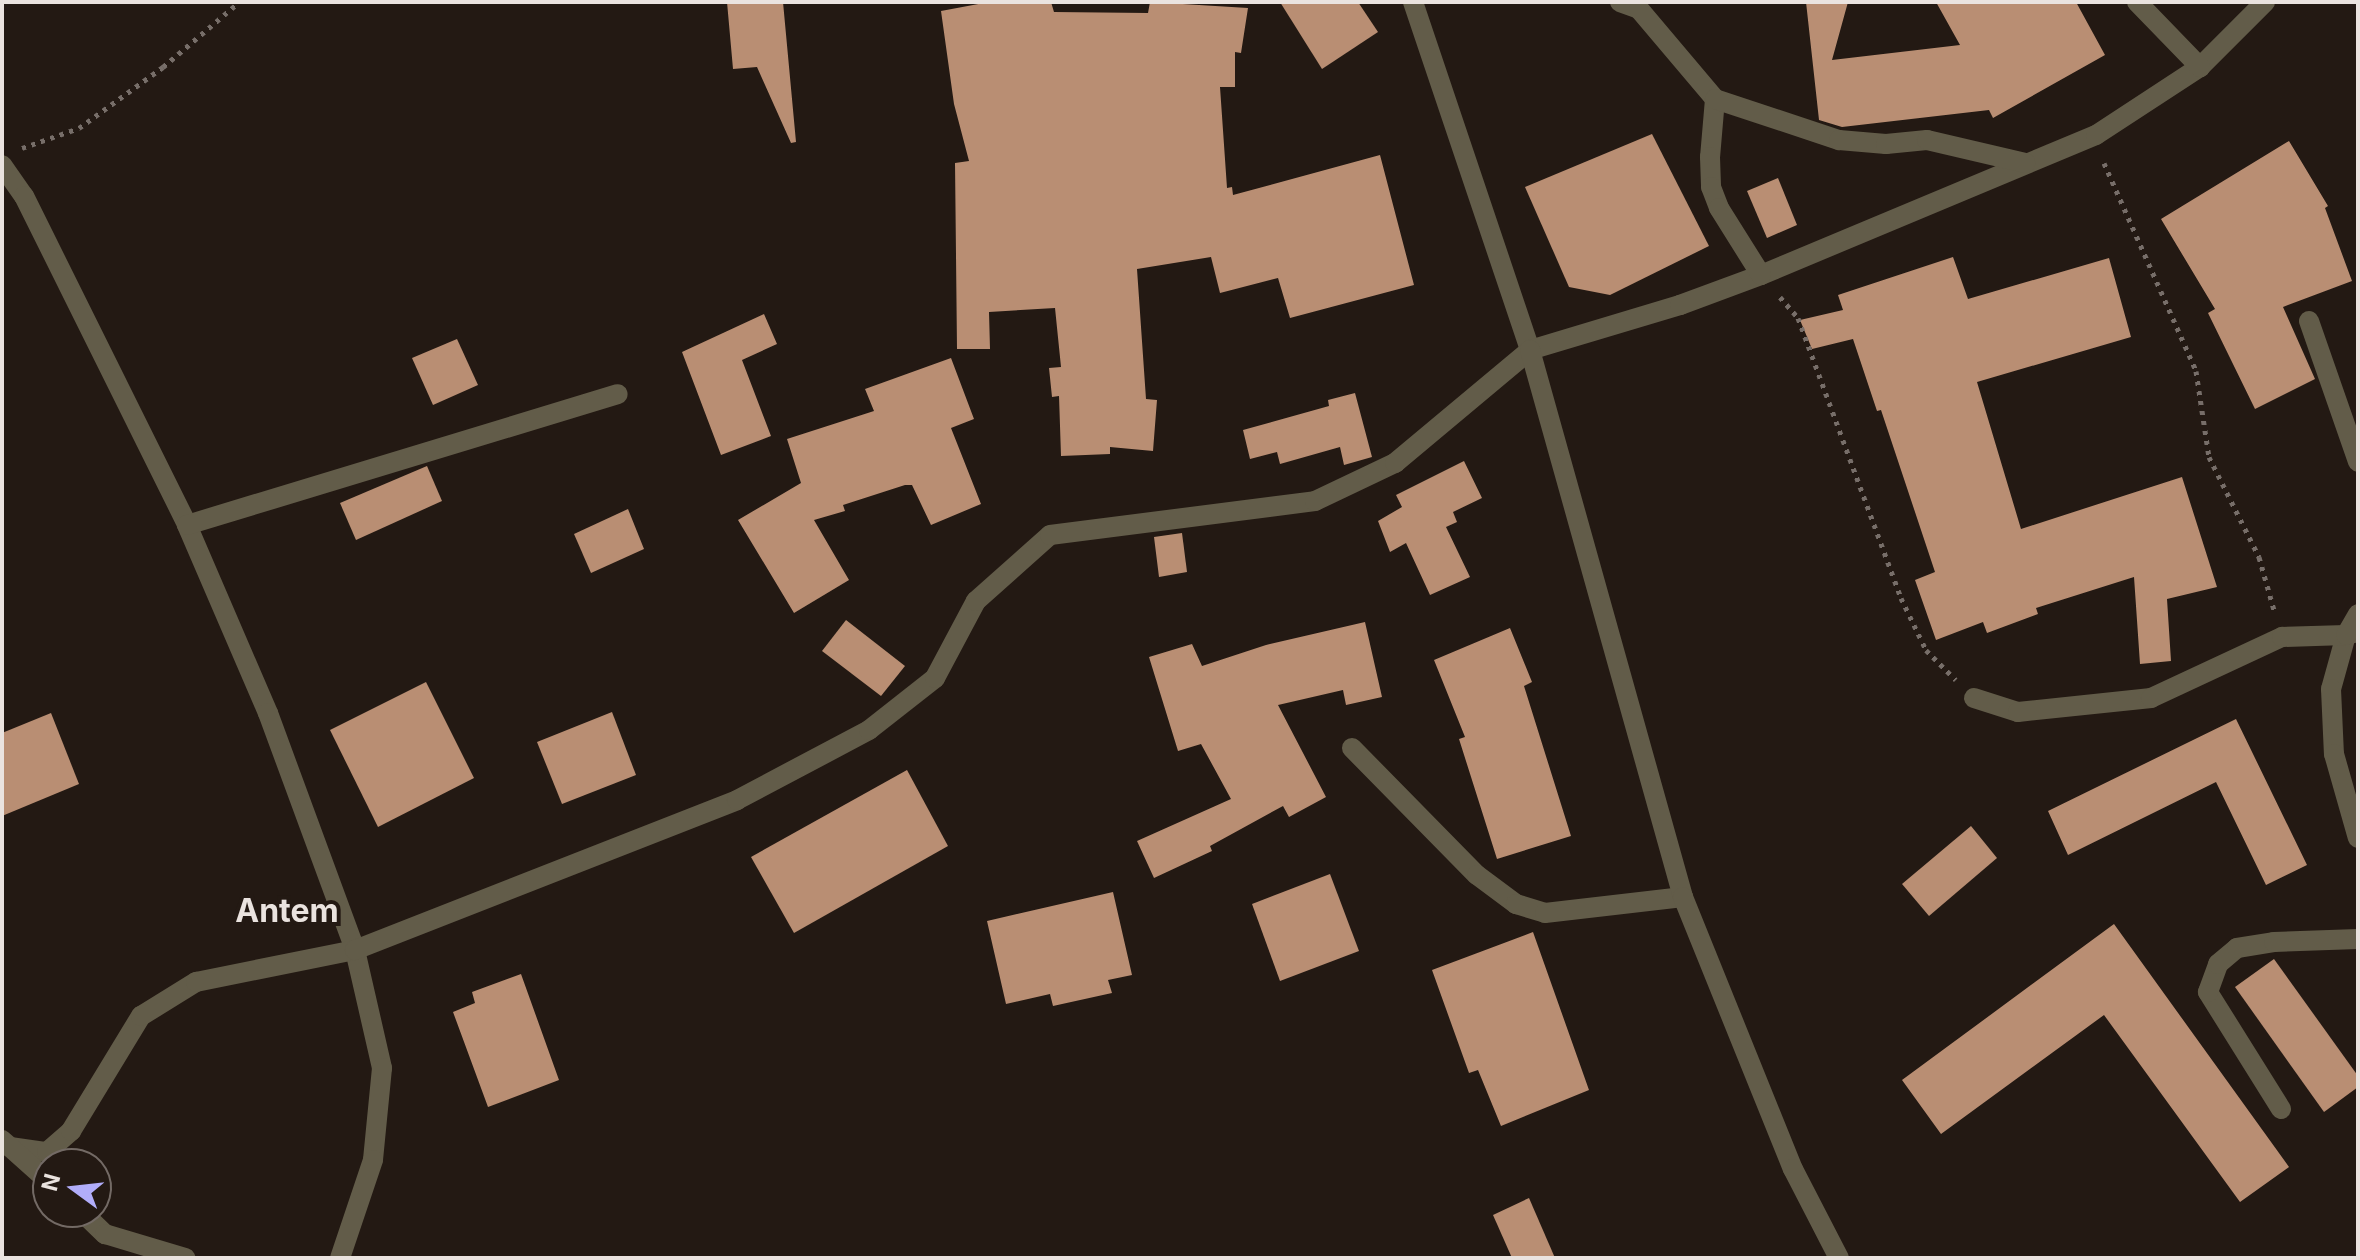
<!DOCTYPE html>
<html>
<head>
<meta charset="utf-8">
<style>
	body { margin:0 }
	#map { position:relative; width:2360px; height:1260px; overflow:hidden; background:#231913; font-family:Inter,sans-serif }
	div>[style] { position:absolute }
	.building>* { inset:0; background:#b98e73 }
	.path>* { height:5px; margin-top:-2.5px; transform-origin:0; background:repeating-linear-gradient(90deg,#776e69 0 4px,transparent 0 10px) }
	.service>* { height:20px; margin:-10px; padding:0 10px; transform-origin:10px; border-radius:10px; background:#625c49 }
	.minor>* { height:20px; margin:-10px; padding:0 10px; transform-origin:10px; border-radius:10px; background:#625c49 }
	span { translate:-50% -50%; white-space:nowrap; text-align:center; line-height:1.15; -webkit-text-stroke:8px #231913; paint-order:stroke }
	.district-label { font-size:32px; color:#eae3df; font-weight:700 }
	.frame { position:absolute; inset:0; border:4px solid #eae3df; pointer-events:none }
	.north { position:absolute; left:32px; top:1148px; width:80px; height:80px; box-sizing:border-box; background:#231913; border:2px solid #736a65; border-radius:50%; rotate:285deg; font-size:22px; font-weight:700; line-height:32px; text-align:center; color:#eae3df }
	.north::after { content:''; display:block; margin:auto; width:28px; height:36px; background:#b1adfa; clip-path:polygon(50% 0,100% 100%,50% 72%,0 100%) }
</style>
</head>
<body>
<div id="map">
	<div class="building">
		<div style="clip-path:polygon(727px 2px,783px 2px,796px 142px,791px 143px,757px 67px,733px 69px)"></div>
		<div style="clip-path:polygon(989px 2px,1051px 2px,1054px 12px,1148px 13px,1150px 2px,1248px 8px,1241px 53px,1235px 52px,1235px 87px,1220px 87px,1227px 188px,1232px 187px,1233px 195px,1380px 155px,1414px 285px,1290px 318px,1278px 278px,1220px 293px,1211px 257px,1137px 269px,1146px 399px,1157px 400px,1153px 451px,1110px 447px,1110px 454px,1061px 456px,1059px 396px,1052px 397px,1049px 368px,1061px 367px,1055px 308px,989px 312px,990px 349px,957px 349px,955px 163px,969px 161px,954px 104px,941px 11px)"></div>
		<div style="clip-path:polygon(1280px 2px,1358px 2px,1378px 32px,1322px 69px)"></div>
		<div style="clip-path:polygon(1806px 2px,1848px 2px,1832px 60px,1960px 45px,1936px 2px,2076px 2px,2105px 55px,1993px 118px,1989px 110px,1842px 127px,1819px 120px)"></div>
		<div style="clip-path:polygon(1652px 134px,1709px 246px,1610px 295px,1569px 287px,1525px 187px)"></div>
		<div style="clip-path:polygon(2289px 141px,2328px 206px,2325px 208px,2352px 281px,2283px 307px,2315px 379px,2255px 409px,2208px 313px,2215px 309px,2161px 219px)"></div>
		<div style="clip-path:polygon(1778px 178px,1797px 225px,1767px 238px,1747px 191px)"></div>
		<div style="clip-path:polygon(1953px 257px,1968px 299px,2109px 258px,2131px 337px,1977px 382px,2021px 529px,2182px 477px,2217px 587px,2167px 599px,2171px 661px,2140px 664px,2134px 577px,2036px 608px,2038px 614px,1987px 633px,1983px 622px,1936px 640px,1915px 580px,1935px 572px,1881px 410px,1877px 411px,1853px 339px,1812px 349px,1800px 320px,1843px 310px,1838px 295px)"></div>
		<div style="clip-path:polygon(764px 314px,777px 344px,742px 360px,771px 436px,721px 455px,682px 352px)"></div>
		<div style="clip-path:polygon(457px 339px,478px 385px,433px 405px,412px 358px)"></div>
		<div style="clip-path:polygon(951px 358px,974px 419px,951px 428px,981px 504px,931px 525px,912px 485px,905px 485px,843px 505px,845px 511px,814px 520px,849px 580px,794px 613px,738px 520px,801px 483px,787px 439px,874px 411px,865px 389px)"></div>
		<div style="clip-path:polygon(1355px 393px,1372px 457px,1344px 465px,1340px 447px,1280px 464px,1277px 452px,1250px 459px,1243px 430px,1329px 406px,1328px 400px)"></div>
		<div style="clip-path:polygon(1464px 461px,1482px 498px,1453px 512px,1457px 522px,1446px 527px,1470px 577px,1430px 595px,1406px 543px,1390px 552px,1378px 521px,1402px 507px,1396px 495px)"></div>
		<div style="clip-path:polygon(427px 466px,442px 501px,356px 540px,340px 503px)"></div>
		<div style="clip-path:polygon(628px 509px,644px 549px,591px 573px,574px 534px)"></div>
		<div style="clip-path:polygon(1182px 533px,1187px 572px,1159px 577px,1154px 537px)"></div>
		<div style="clip-path:polygon(846px 620px,905px 666px,881px 696px,822px 651px)"></div>
		<div style="clip-path:polygon(1365px 622px,1382px 697px,1346px 705px,1343px 690px,1278px 705px,1326px 797px,1289px 817px,1283px 806px,1210px 846px,1212px 851px,1154px 878px,1137px 841px,1231px 799px,1201px 744px,1178px 751px,1149px 657px,1192px 644px,1202px 666px,1266px 645px)"></div>
		<div style="clip-path:polygon(1510px 628px,1532px 682px,1524px 686px,1571px 836px,1497px 859px,1459px 739px,1465px 737px,1434px 660px)"></div>
		<div style="clip-path:polygon(426px 682px,474px 778px,378px 827px,330px 730px)"></div>
		<div style="clip-path:polygon(612px 712px,636px 775px,562px 804px,537px 742px)"></div>
		<div style="clip-path:polygon(51px 713px,79px 784px,2px 816px,2px 733px)"></div>
		<div style="clip-path:polygon(2236px 719px,2307px 865px,2266px 885px,2216px 782px,2068px 855px,2048px 811px)"></div>
		<div style="clip-path:polygon(907px 770px,948px 846px,794px 933px,751px 857px)"></div>
		<div style="clip-path:polygon(1971px 826px,1997px 858px,1929px 916px,1902px 884px)"></div>
		<div style="clip-path:polygon(1330px 874px,1359px 951px,1280px 981px,1252px 904px)"></div>
		<div style="clip-path:polygon(1113px 892px,1132px 975px,1108px 980px,1112px 993px,1053px 1006px,1050px 994px,1006px 1004px,987px 921px)"></div>
		<div style="clip-path:polygon(2114px 924px,2289px 1167px,2240px 1202px,2104px 1015px,1941px 1134px,1902px 1080px)"></div>
		<div style="clip-path:polygon(1533px 932px,1589px 1090px,1501px 1126px,1478px 1070px,1469px 1073px,1432px 970px)"></div>
		<div style="clip-path:polygon(2274px 959px,2358px 1076px,2358px 1087px,2324px 1112px,2235px 987px)"></div>
		<div style="clip-path:polygon(521px 974px,559px 1080px,488px 1107px,453px 1012px,475px 1003px,472px 992px)"></div>
		<div style="clip-path:polygon(1529px 1198px,1555px 1258px,1512px 1258px,1493px 1215px)"></div>
	</div>
	<div class="path">
		<div style="left:22px;top:148px;width:60px;rotate:-19.3deg"></div>
		<div style="left:79px;top:128px;width:104px;rotate:-36deg"></div>
		<div style="left:163px;top:67px;width:100px;rotate:-40.5deg"></div>
		<div style="left:2104px;top:163px;width:227px;rotate:66.1deg"></div>
		<div style="left:2196px;top:371px;width:87px;rotate:81.4deg"></div>
		<div style="left:2209px;top:457px;width:112px;rotate:63.4deg"></div>
		<div style="left:2259px;top:557px;width:55px;rotate:74.2deg"></div>
		<div style="left:1780px;top:297px;width:28px;rotate:49deg"></div>
		<div style="left:1798px;top:318px;width:298px;rotate:69.8deg"></div>
		<div style="left:1901px;top:598px;width:58px;rotate:64.3deg"></div>
		<div style="left:1926px;top:650px;width:42px;rotate:45deg"></div>
	</div>
	<div class="service">
		<div style="left:2281px;top:1109px;width:138px;rotate:-122deg"></div>
		<div style="left:2208px;top:992px;width:30px;rotate:-70deg"></div>
		<div style="left:2218px;top:964px;width:25px;rotate:-40deg"></div>
		<div style="left:2237px;top:948px;width:37px;rotate:-9deg"></div>
		<div style="left:2274px;top:942px;width:84px;rotate:-2deg"></div>
	</div>
	<div class="minor">
		<div style="left:1413px;top:2px;width:367px;rotate:71.4deg"></div>
		<div style="left:1530px;top:350px;width:157px;rotate:-16.7deg"></div>
		<div style="left:1680px;top:305px;width:86px;rotate:-20.3deg"></div>
		<div style="left:1761px;top:275px;width:363px;rotate:-22.7deg"></div>
		<div style="left:2096px;top:135px;width:124px;rotate:-33.2deg"></div>
		<div style="left:2200px;top:67px;width:92px;rotate:-45deg"></div>
		<div style="left:1620px;top:2px;width:20px;rotate:20deg"></div>
		<div style="left:1639px;top:9px;width:118px;rotate:49.8deg"></div>
		<div style="left:1715px;top:99px;width:58px;rotate:94.9deg"></div>
		<div style="left:1710px;top:157px;width:30px;rotate:88deg"></div>
		<div style="left:1711px;top:187px;width:22px;rotate:69deg"></div>
		<div style="left:1719px;top:208px;width:79px;rotate:57.9deg"></div>
		<div style="left:2137px;top:2px;width:91px;rotate:45.9deg"></div>
		<div style="left:1715px;top:99px;width:131px;rotate:18.3deg"></div>
		<div style="left:1839px;top:140px;width:47px;rotate:4.9deg"></div>
		<div style="left:1886px;top:144px;width:41px;rotate:-5.6deg"></div>
		<div style="left:1927px;top:140px;width:101px;rotate:13.2deg"></div>
		<div style="left:2px;top:165px;width:38px;rotate:55deg"></div>
		<div style="left:24px;top:196px;width:367px;rotate:63.6deg"></div>
		<div style="left:187px;top:525px;width:205px;rotate:66.7deg"></div>
		<div style="left:268px;top:713px;width:252px;rotate:69.8deg"></div>
		<div style="left:355px;top:950px;width:121px;rotate:77.1deg"></div>
		<div style="left:382px;top:1068px;width:92px;rotate:95.6deg"></div>
		<div style="left:373px;top:1160px;width:103px;rotate:108.6deg"></div>
		<div style="left:2309px;top:321px;width:149px;rotate:70.8deg"></div>
		<div style="left:187px;top:525px;width:450px;rotate:-16.9deg"></div>
		<div style="left:2358px;top:632px;width:12px;rotate:166deg"></div>
		<div style="left:2346px;top:635px;width:56px;rotate:105.5deg"></div>
		<div style="left:2331px;top:689px;width:65px;rotate:87.4deg"></div>
		<div style="left:2334px;top:754px;width:87px;rotate:74.1deg"></div>
		<div style="left:1974px;top:698px;width:46px;rotate:17.7deg"></div>
		<div style="left:2018px;top:712px;width:134px;rotate:-6deg"></div>
		<div style="left:2151px;top:698px;width:145px;rotate:-25deg"></div>
		<div style="left:2282px;top:637px;width:64px;rotate:-1.8deg"></div>
		<div style="left:2346px;top:635px;width:24px;rotate:-60deg"></div>
		<div style="left:1352px;top:748px;width:178px;rotate:45.5deg"></div>
		<div style="left:1477px;top:875px;width:49px;rotate:36.6deg"></div>
		<div style="left:1516px;top:904px;width:30px;rotate:17deg"></div>
		<div style="left:1545px;top:913px;width:139px;rotate:-6.6deg"></div>
		<div style="left:2px;top:1140px;width:11px;rotate:41deg"></div>
		<div style="left:10px;top:1147px;width:37px;rotate:8deg"></div>
		<div style="left:47px;top:1152px;width:32px;rotate:-41deg"></div>
		<div style="left:71px;top:1131px;width:135px;rotate:-58.7deg"></div>
		<div style="left:141px;top:1016px;width:65px;rotate:-31.7deg"></div>
		<div style="left:196px;top:982px;width:162px;rotate:-11.4deg"></div>
		<div style="left:355px;top:950px;width:410px;rotate:-21.4deg"></div>
		<div style="left:737px;top:800px;width:149px;rotate:-27.9deg"></div>
		<div style="left:869px;top:730px;width:84px;rotate:-38.2deg"></div>
		<div style="left:935px;top:678px;width:87px;rotate:-62deg"></div>
		<div style="left:976px;top:601px;width:99px;rotate:-41.7deg"></div>
		<div style="left:1050px;top:535px;width:267px;rotate:-7.3deg"></div>
		<div style="left:1315px;top:501px;width:89px;rotate:-25.4deg"></div>
		<div style="left:1395px;top:463px;width:176px;rotate:-39.9deg"></div>
		<div style="left:1530px;top:350px;width:568px;rotate:74.37deg"></div>
		<div style="left:1683px;top:897px;width:293px;rotate:68deg"></div>
		<div style="left:1793px;top:1169px;width:100px;rotate:62.7deg"></div>
		<div style="left:10px;top:1147px;width:51px;rotate:41.8deg"></div>
		<div style="left:82px;top:1212px;width:32px;rotate:44deg"></div>
		<div style="left:105px;top:1234px;width:84px;rotate:16.7deg"></div>
	</div>
	<div class="district-label">
		<span style="left:287px;top:911px">Antem</span>
	</div>
	<div class="frame"></div>
	<div class="north">N</div>
</div>
</body>
</html>
